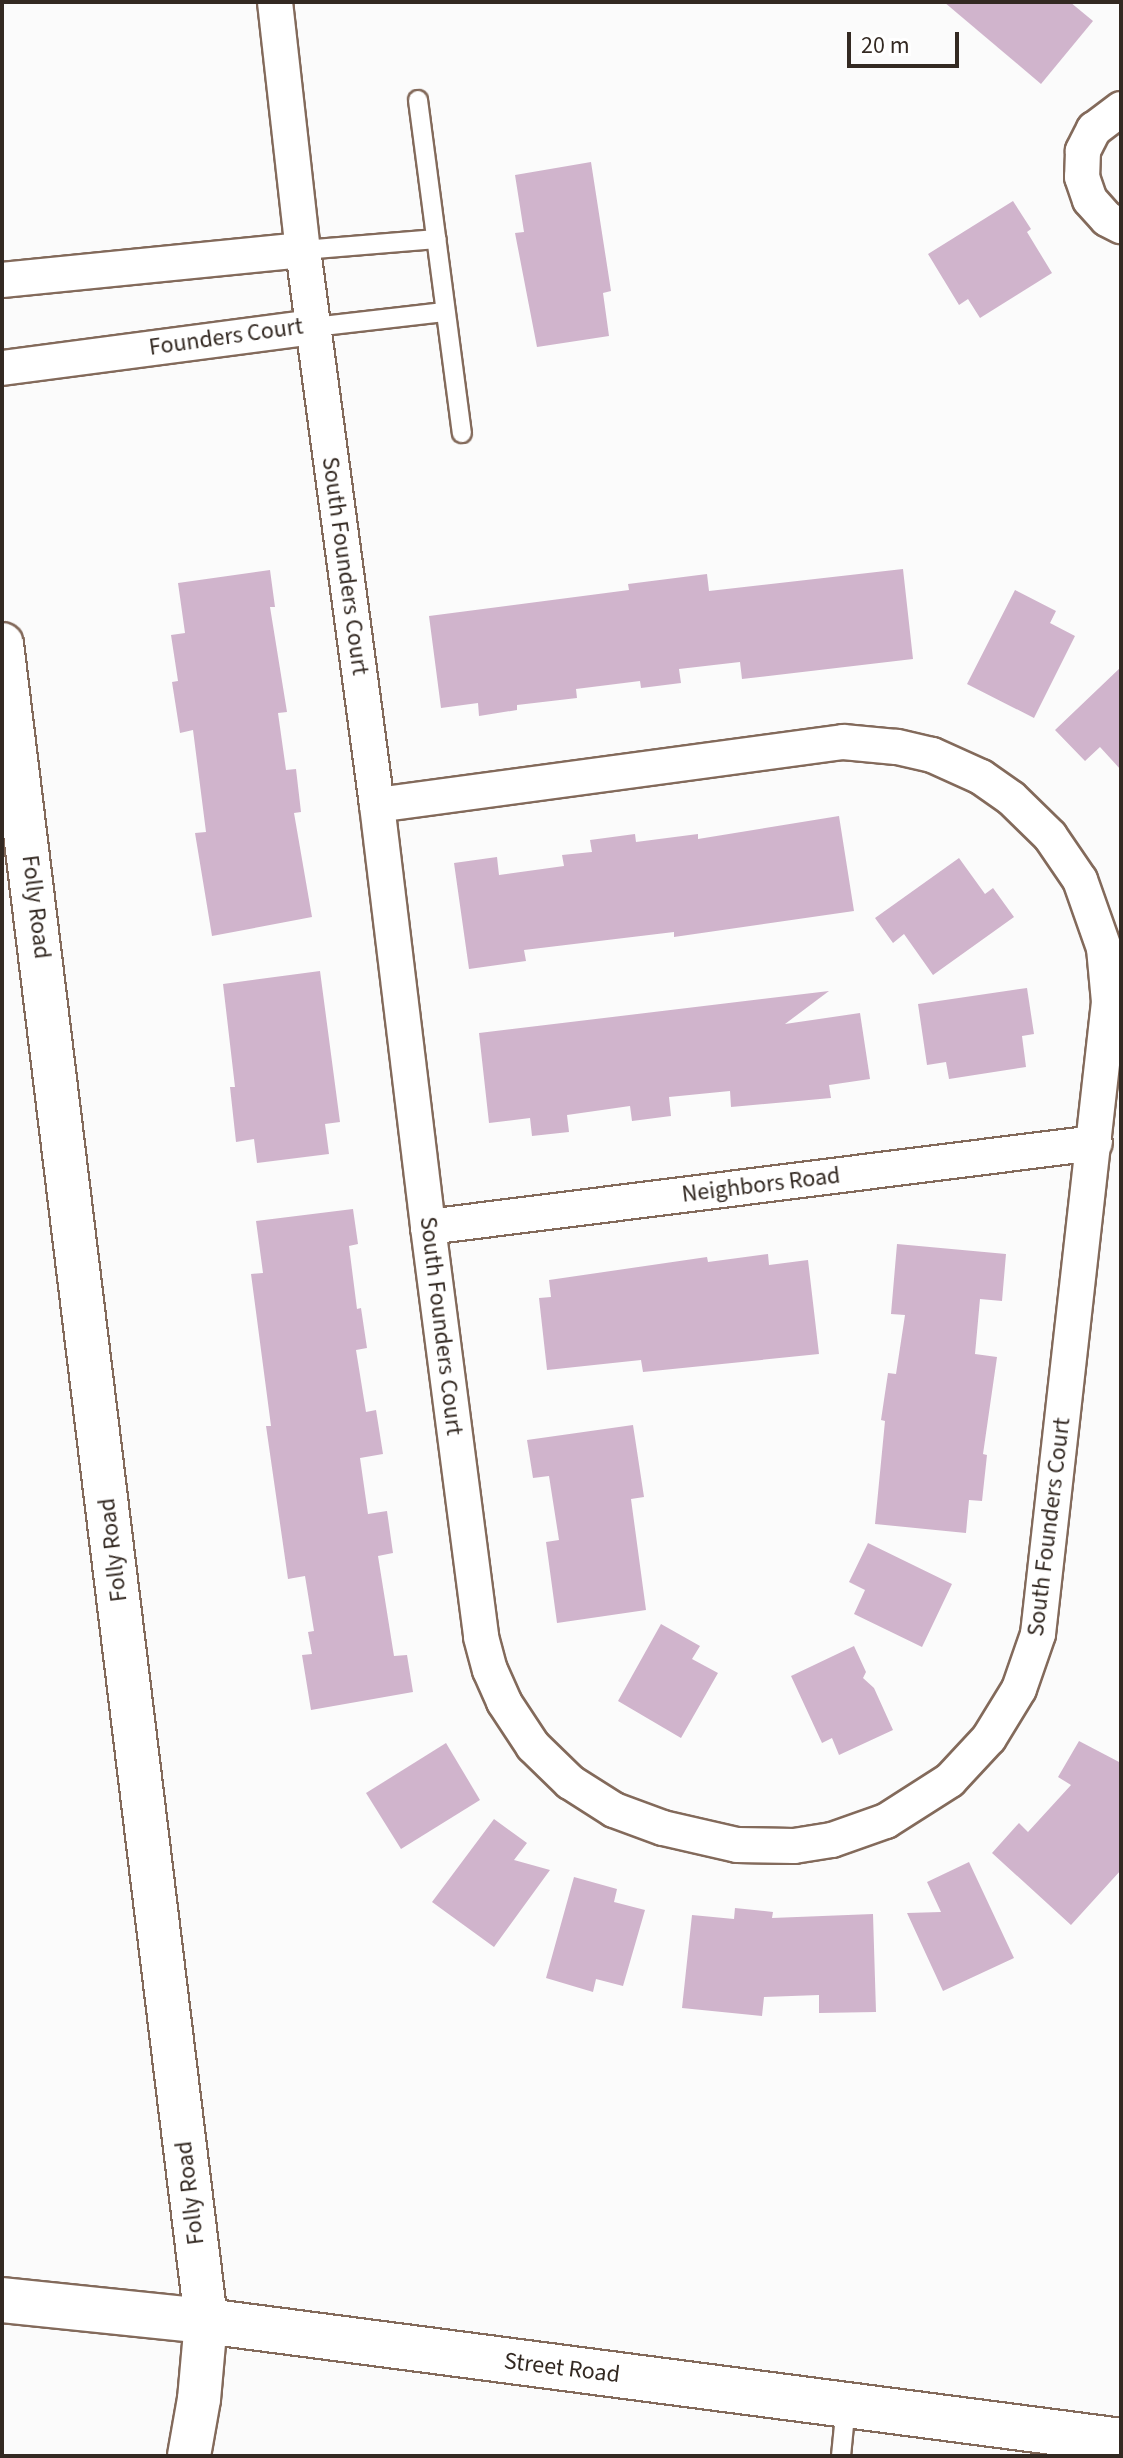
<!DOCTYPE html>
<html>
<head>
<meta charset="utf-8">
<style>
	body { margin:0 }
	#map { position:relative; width:1123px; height:2458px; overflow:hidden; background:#fbfbfb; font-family:"Source Sans 3",sans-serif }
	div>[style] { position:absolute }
	.building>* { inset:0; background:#d0b4cc }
	.roads { filter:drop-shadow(2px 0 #836a5b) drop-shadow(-2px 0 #836a5b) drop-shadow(0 2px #836a5b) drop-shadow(0 -2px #836a5b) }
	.service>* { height:18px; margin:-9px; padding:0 9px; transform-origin:9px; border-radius:9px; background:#fff }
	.minor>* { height:34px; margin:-17px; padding:0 17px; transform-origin:17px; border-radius:17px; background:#fff }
	.tertiary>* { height:42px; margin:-21px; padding:0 21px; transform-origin:21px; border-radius:21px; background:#fff }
	.secondary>* { height:44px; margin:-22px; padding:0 22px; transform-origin:22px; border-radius:22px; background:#fff }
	span { translate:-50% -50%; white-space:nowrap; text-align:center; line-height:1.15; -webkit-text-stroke:6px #fff; paint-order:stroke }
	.street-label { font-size:24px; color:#332922 }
	.frame { position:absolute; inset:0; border:4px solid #332922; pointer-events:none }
	.scale { position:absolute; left:847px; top:32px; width:112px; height:36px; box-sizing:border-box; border:4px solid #332922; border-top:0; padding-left:10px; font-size:24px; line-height:28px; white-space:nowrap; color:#332922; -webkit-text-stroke:6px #fff; paint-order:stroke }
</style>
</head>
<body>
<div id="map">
	<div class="building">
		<div style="clip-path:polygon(944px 2px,1070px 2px,1093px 21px,1041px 84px)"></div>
		<div style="clip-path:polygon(591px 162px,611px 291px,603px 293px,609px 336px,537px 347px,515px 233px,524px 232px,515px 175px)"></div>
		<div style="clip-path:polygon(1013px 201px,1031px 229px,1027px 232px,1052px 273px,980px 318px,968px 299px,959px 305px,928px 254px)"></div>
		<div style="clip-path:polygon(903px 569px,913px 659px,742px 679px,740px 662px,679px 669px,681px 683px,641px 688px,640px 681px,576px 689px,577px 698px,517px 705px,517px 710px,479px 716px,478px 703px,441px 708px,429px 616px,629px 590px,628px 584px,707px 574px,709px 591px)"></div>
		<div style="clip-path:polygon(270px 570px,275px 607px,270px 607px,287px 712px,278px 713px,286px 770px,296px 769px,301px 812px,294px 813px,312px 917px,212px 936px,195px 833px,206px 832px,193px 730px,180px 733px,172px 682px,178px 681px,171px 635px,185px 633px,178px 583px)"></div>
		<div style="clip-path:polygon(1015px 590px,1056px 611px,1050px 623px,1075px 636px,1034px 718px,967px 684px)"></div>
		<div style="clip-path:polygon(1121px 667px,1121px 770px,1100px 747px,1085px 761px,1055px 730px)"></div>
		<div style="clip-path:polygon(839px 816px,854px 911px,674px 937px,674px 932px,524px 950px,526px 961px,469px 969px,454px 863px,497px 857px,499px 875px,564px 866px,562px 855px,592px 852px,590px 840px,635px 834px,636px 842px,698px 834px,698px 839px)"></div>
		<div style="clip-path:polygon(959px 858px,985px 894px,993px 888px,1014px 917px,933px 975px,904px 934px,893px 943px,875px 918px)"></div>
		<div style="clip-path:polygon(320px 971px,340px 1122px,325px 1124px,329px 1154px,257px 1163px,254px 1139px,236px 1142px,230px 1087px,235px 1087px,223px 984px)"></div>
		<div style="clip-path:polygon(1027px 988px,1034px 1034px,1022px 1036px,1026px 1067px,949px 1079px,946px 1062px,927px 1065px,918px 1004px)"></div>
		<div style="clip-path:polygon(829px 991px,785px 1024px,860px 1013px,870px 1079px,829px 1085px,831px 1098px,731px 1107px,730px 1091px,669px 1097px,671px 1116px,632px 1121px,630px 1106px,567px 1115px,569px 1132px,532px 1136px,530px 1118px,489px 1123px,479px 1033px)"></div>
		<div style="clip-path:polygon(353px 1209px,358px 1244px,349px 1246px,357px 1309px,361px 1308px,367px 1348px,356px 1350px,366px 1412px,376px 1410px,383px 1454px,360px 1458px,368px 1514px,387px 1511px,393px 1553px,378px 1556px,394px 1656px,407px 1655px,413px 1692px,311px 1710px,302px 1655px,312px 1654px,308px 1632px,314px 1631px,305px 1576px,288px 1579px,266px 1426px,271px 1426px,251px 1274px,263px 1273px,256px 1221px)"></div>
		<div style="clip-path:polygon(897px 1244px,1006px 1254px,1002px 1301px,980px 1299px,975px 1354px,997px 1357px,983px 1454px,987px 1455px,982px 1501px,969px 1500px,966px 1533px,875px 1524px,885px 1421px,881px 1420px,888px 1373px,896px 1374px,905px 1315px,891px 1314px)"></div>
		<div style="clip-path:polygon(768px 1254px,769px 1265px,808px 1260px,819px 1354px,643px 1372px,641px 1360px,547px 1370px,539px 1298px,551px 1297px,549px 1280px,707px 1257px,708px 1262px)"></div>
		<div style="clip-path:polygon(633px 1425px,644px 1497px,631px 1499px,646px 1610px,557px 1623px,546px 1542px,559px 1540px,549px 1476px,533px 1478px,527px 1440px)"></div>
		<div style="clip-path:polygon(868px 1543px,952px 1584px,922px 1647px,854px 1614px,865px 1590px,849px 1582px)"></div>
		<div style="clip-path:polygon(661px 1624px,700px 1646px,692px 1659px,718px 1673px,681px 1738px,618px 1701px)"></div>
		<div style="clip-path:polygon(854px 1646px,866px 1672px,863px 1678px,874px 1688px,893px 1730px,839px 1755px,832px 1738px,822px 1743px,791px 1676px)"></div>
		<div style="clip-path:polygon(1079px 1741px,1121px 1763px,1121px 1870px,1071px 1925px,992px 1853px,1019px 1823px,1028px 1832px,1071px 1785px,1058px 1777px)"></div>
		<div style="clip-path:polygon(446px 1743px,480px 1800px,401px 1849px,366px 1793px)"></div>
		<div style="clip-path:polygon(494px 1819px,527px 1843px,514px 1860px,550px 1870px,494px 1947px,432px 1902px)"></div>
		<div style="clip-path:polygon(969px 1862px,1014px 1958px,943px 1991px,907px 1913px,941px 1912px,927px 1882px)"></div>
		<div style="clip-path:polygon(574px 1877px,617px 1889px,614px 1902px,645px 1910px,623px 1986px,596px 1979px,593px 1992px,546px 1978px)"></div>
		<div style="clip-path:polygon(735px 1908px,773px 1912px,772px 1918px,873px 1914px,876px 2012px,819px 2013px,819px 1995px,764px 1997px,762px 2016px,682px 2008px,692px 1915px,734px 1919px)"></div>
	</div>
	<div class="roads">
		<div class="service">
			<div style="left:418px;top:100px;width:336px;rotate:82.5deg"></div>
			<div style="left:303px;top:250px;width:134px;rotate:-4.7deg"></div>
			<div style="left:314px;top:327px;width:131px;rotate:-6.6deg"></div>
			<div style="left:841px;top:2456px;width:51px;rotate:-84.4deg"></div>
		</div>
		<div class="minor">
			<div style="left:275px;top:2px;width:250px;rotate:83.6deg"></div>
			<div style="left:303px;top:250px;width:560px;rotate:82.41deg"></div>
			<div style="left:377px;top:805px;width:425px;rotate:83.1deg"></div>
			<div style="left:428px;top:1227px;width:413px;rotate:82.6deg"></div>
			<div style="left:481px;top:1637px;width:34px;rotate:75deg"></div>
			<div style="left:490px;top:1670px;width:35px;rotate:66deg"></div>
			<div style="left:504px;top:1702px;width:53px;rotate:56.6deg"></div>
			<div style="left:533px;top:1746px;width:52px;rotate:44.2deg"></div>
			<div style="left:570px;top:1782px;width:52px;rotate:32.5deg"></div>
			<div style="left:614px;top:1810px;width:52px;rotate:20.2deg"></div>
			<div style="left:663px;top:1828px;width:76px;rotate:12.9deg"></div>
			<div style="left:737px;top:1845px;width:57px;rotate:1deg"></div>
			<div style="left:794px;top:1846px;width:38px;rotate:-9deg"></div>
			<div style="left:832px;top:1840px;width:57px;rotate:-19.4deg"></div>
			<div style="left:886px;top:1821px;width:76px;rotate:-32.6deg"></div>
			<div style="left:950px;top:1780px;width:57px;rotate:-47.1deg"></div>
			<div style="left:989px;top:1738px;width:57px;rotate:-58.5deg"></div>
			<div style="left:1019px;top:1689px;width:58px;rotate:-70.9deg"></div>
			<div style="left:1038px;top:1634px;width:636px;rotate:-83.59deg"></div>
			<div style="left:1109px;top:1002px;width:54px;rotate:-95.3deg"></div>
			<div style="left:1104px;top:948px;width:72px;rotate:-109.4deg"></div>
			<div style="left:1080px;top:880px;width:53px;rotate:-124.3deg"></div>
			<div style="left:1050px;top:836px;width:54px;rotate:-135.7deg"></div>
			<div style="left:1011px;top:798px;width:37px;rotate:-145deg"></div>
			<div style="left:981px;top:777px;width:54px;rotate:-155.8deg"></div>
			<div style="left:932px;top:755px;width:37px;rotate:-167deg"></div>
			<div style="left:896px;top:747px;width:53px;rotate:-174.6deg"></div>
			<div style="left:843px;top:742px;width:470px;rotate:172.3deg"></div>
			<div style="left:1121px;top:109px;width:34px;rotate:143deg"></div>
			<div style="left:1094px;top:129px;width:25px;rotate:117deg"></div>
			<div style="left:1083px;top:151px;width:26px;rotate:92deg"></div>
			<div style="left:1082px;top:177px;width:24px;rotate:71deg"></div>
			<div style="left:1090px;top:200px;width:25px;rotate:48deg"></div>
			<div style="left:1107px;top:219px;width:16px;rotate:27deg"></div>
			<div style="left:2px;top:280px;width:302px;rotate:-5.7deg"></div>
			<div style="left:2px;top:368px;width:315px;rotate:-7.5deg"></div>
			<div style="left:428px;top:1227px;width:672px;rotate:-7.18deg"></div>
		</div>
		<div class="tertiary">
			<div style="left:2px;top:644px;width:1689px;rotate:83.06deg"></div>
			<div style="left:206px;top:2321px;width:78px;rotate:95.1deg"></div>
			<div style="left:199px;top:2399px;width:58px;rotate:100deg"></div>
		</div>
		<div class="secondary">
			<div style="left:2px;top:2300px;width:205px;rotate:5.9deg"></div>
			<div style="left:206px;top:2321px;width:923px;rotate:7.47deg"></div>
		</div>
	</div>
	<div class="street-label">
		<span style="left:226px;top:337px;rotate:-8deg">Founders Court</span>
		<span style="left:345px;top:566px;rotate:82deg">South Founders Court</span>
		<span style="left:36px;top:907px;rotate:83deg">Folly Road</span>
		<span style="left:761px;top:1185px;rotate:-7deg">Neighbors Road</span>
		<span style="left:441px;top:1326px;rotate:83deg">South Founders Court</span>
		<span style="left:1049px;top:1527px;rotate:-83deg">South Founders Court</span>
		<span style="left:113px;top:1550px;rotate:-97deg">Folly Road</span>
		<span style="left:190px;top:2193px;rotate:-97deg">Folly Road</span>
		<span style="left:562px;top:2368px;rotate:7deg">Street Road</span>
	</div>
	<div class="frame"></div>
	<div class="scale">20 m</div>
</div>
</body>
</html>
